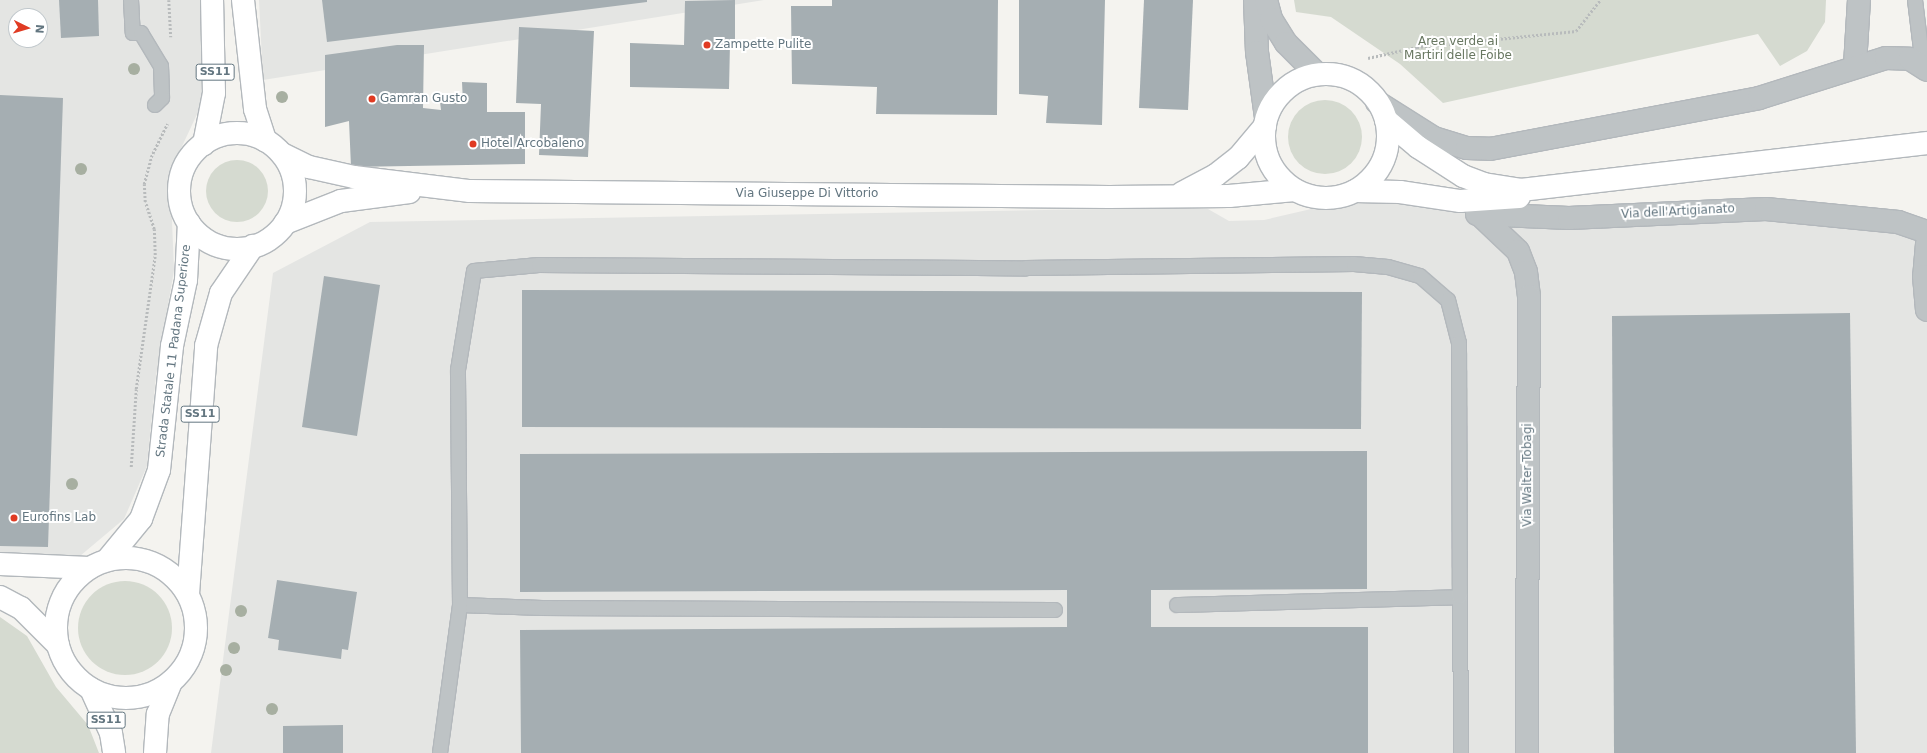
<!DOCTYPE html>
<html>
<head>
<meta charset="utf-8">
<style>
	body { margin:0 }
	#map { position:relative; width:1927px; height:753px; overflow:hidden; background:#f4f3ef; font-family:"DejaVu Sans",sans-serif }
	div>[style] { position:absolute }
	.built>* { inset:0; background:#e4e5e3 }
	.green>* { inset:0; background:#d5dad0 }
	.round { border-radius:50% }
	.building>* { inset:0; background:#a5aeb2 }
	.path>* { height:2.5px; margin-top:-1.25px; transform-origin:0; background:repeating-linear-gradient(90deg,#b8bbbc 0 2px,transparent 0 4px) }
	.roads { filter:drop-shadow(1px 0 #b3b8bc) drop-shadow(-1px 0 #b3b8bc) drop-shadow(0 1px #b3b8bc) drop-shadow(0 -1px #b3b8bc) }
	.lane>* { height:14px; margin:-7px; padding:0 7px; transform-origin:7px; border-radius:7px; background:#bec3c5 }
	.street>* { height:22px; margin:-11px; padding:0 11px; transform-origin:11px; border-radius:11px; background:#bec3c5 }
	.secondary>* { height:22px; margin:-11px; padding:0 11px; transform-origin:11px; border-radius:11px; background:#fff }
	.secondary>.ring { margin:-11px; padding:0; box-sizing:content-box; background:none; border:22px solid #fff; border-radius:50% }
	.primary>* { height:22px; margin:-11px; padding:0 11px; transform-origin:11px; border-radius:11px; background:#fff }
	.primary>.ring { margin:-11px; padding:0; box-sizing:content-box; background:none; border:22px solid #fff; border-radius:50% }
	.trees>* { width:12px; height:12px; margin:-6px; border-radius:50%; background:#a7afa1 }
	.dots>* { width:11px; height:11px; translate:-50% -50%; box-sizing:border-box; border:2px solid #fff; border-radius:50% }
	span { translate:-50% -50%; white-space:nowrap; text-align:center; line-height:1.15; -webkit-text-stroke:4px #fff; paint-order:stroke }
	.shield-label span { padding:1px 3px; background:#fff; border:1px solid; border-radius:3px; -webkit-text-stroke-width:0 }
	.shield-label { font-size:11px; color:#637680; font-weight:700 }
	.park-label { font-size:12px; color:#687761 }
	.poi-label { font-size:12px; color:#637680 }
	.left { translate:0 -50%; text-align:left }
	.street-label { font-size:12px; color:#637680 }
	.north { position:absolute; left:8px; top:8px; width:40px; height:40px; box-sizing:border-box; background:#fff; border:1px solid #c1c8cc; border-radius:50%; rotate:95deg; font-size:11px; font-weight:700; line-height:16px; text-align:center; color:#637680 }
	.north::after { content:''; display:block; margin:auto; width:14px; height:18px; background:#e03b23; clip-path:polygon(50% 0,100% 100%,50% 72%,0 100%) }
</style>
</head>
<body>
<div id="map">
	<div class="built">
		<div style="clip-path:polygon(evenodd,0 0,204px 0,206px 95px,170px 172px,174px 270px,156px 376px,147px 466px,124px 519px,80px 556px,0 557px,0 0,16px 16px,40px 16px,40px 40px,16px 40px,16px 16px)"></div>
		<div style="clip-path:polygon(259px 0,764px 0,263px 80px)"></div>
		<div style="clip-path:polygon(1359px 198px,1520px 212px,1741px 198px,1895px 213px,1927px 220px,1927px 753px,211px 753px,273px 273px,370px 222px,1161px 208px,1208px 209px,1229px 221px,1264px 220px)"></div>
	</div>
	<div class="green">
		<div style="clip-path:polygon(1294px 0,1826px 0,1825px 22px,1807px 51px,1780px 66px,1758px 34px,1443px 103px,1400px 64px,1331px 17px,1296px 12px)"></div>
		<div class="round" style="left:1288px;top:100px;width:74px;height:74px"></div>
		<div class="round" style="left:206px;top:160px;width:62px;height:62px"></div>
		<div class="round" style="left:78px;top:581px;width:94px;height:94px"></div>
		<div style="clip-path:polygon(0 617px,27px 636px,56px 687px,88px 725px,99px 753px,0 753px)"></div>
	</div>
	<div class="building">
		<div style="clip-path:polygon(59px 0,98px 0,99px 36px,61px 38px)"></div>
		<div style="clip-path:polygon(322px 0,647px 0,647px 2px,327px 42px)"></div>
		<div style="clip-path:polygon(735px 0,735px 42px,730px 44px,729px 89px,630px 87px,630px 43px,684px 45px,685px 1px)"></div>
		<div style="clip-path:polygon(832px 0,998px 0,997px 115px,876px 114px,877px 87px,792px 84px,791px 6px,832px 6px)"></div>
		<div style="clip-path:polygon(1019px 0,1105px 0,1102px 125px,1046px 123px,1048px 96px,1019px 94px)"></div>
		<div style="clip-path:polygon(1144px 0,1193px 0,1188px 110px,1139px 108px)"></div>
		<div style="clip-path:polygon(519px 27px,594px 31px,588px 157px,539px 155px,541px 104px,516px 103px)"></div>
		<div style="clip-path:polygon(397px 45px,424px 45px,423px 108px,441px 110px,440px 102px,463px 103px,462px 82px,487px 83px,487px 112px,525px 112px,525px 164px,351px 167px,349px 121px,325px 127px,325px 55px)"></div>
		<div style="clip-path:polygon(0 95px,63px 98px,48px 547px,0 546px)"></div>
		<div style="clip-path:polygon(324px 276px,380px 285px,357px 436px,302px 427px)"></div>
		<div style="clip-path:polygon(522px 290px,1362px 292px,1361px 429px,522px 427px)"></div>
		<div style="clip-path:polygon(1850px 313px,1856px 753px,1614px 753px,1612px 316px)"></div>
		<div style="clip-path:polygon(1367px 451px,1367px 589px,1151px 590px,1151px 627px,1368px 627px,1368px 753px,521px 753px,520px 630px,1067px 627px,1067px 590px,520px 592px,520px 454px)"></div>
		<div style="clip-path:polygon(277px 580px,357px 592px,348px 650px,342px 649px,341px 659px,278px 650px,279px 640px,268px 638px)"></div>
		<div style="clip-path:polygon(343px 725px,343px 753px,283px 753px,283px 726px)"></div>
	</div>
	<div class="path">
		<div style="left:169px;top:0;width:37px;rotate:87deg"></div>
		<div style="left:1368px;top:58px;width:50px;rotate:-12.7deg"></div>
		<div style="left:1417px;top:47px;width:160px;rotate:-5.7deg"></div>
		<div style="left:1576px;top:31px;width:39px;rotate:-52deg"></div>
		<div style="left:131px;top:467px;width:78px;rotate:-86.3deg"></div>
		<div style="left:136px;top:389px;width:135px;rotate:-81.9deg"></div>
		<div style="left:155px;top:255px;width:26px;rotate:-92deg"></div>
		<div style="left:154px;top:229px;width:28px;rotate:-108deg"></div>
		<div style="left:145px;top:202px;width:18px;rotate:-93deg"></div>
		<div style="left:144px;top:184px;width:28px;rotate:-75deg"></div>
		<div style="left:151px;top:157px;width:37px;rotate:-64deg"></div>
	</div>
	<div class="roads">
		<div class="lane">
			<div style="left:131px;top:0;width:33px;rotate:87deg"></div>
			<div style="left:133px;top:33px;width:8px"></div>
			<div style="left:141px;top:33px;width:39px;rotate:59deg"></div>
			<div style="left:161px;top:66px;width:32px;rotate:88deg"></div>
			<div style="left:162px;top:98px;width:10px;rotate:135deg"></div>
			<div style="left:1915px;top:0;width:66px;rotate:83.1deg"></div>
			<div style="left:1177px;top:605px;width:283px;rotate:-1.6deg"></div>
			<div style="left:1460px;top:597px;width:156px;rotate:89.6deg"></div>
			<div style="left:1055px;top:610px;width:513px;rotate:-179.78deg"></div>
			<div style="left:542px;top:608px;width:82px;rotate:-177.9deg"></div>
			<div style="left:460px;top:605px;width:235px;rotate:-90.5deg"></div>
			<div style="left:458px;top:370px;width:100px;rotate:-80.8deg"></div>
			<div style="left:474px;top:271px;width:65px;rotate:-5.3deg"></div>
			<div style="left:539px;top:265px;width:487px;rotate:0.4deg"></div>
			<div style="left:1026px;top:268px;width:328px;rotate:-0.7deg"></div>
			<div style="left:1354px;top:264px;width:34px;rotate:5deg"></div>
			<div style="left:1388px;top:267px;width:33px;rotate:16deg"></div>
			<div style="left:1420px;top:276px;width:37px;rotate:41deg"></div>
			<div style="left:1448px;top:300px;width:44px;rotate:75.7deg"></div>
			<div style="left:1459px;top:343px;width:254px;rotate:89.8deg"></div>
			<div style="left:440px;top:753px;width:149px;rotate:-82.3deg"></div>
		</div>
		<div class="street">
			<div style="left:1255px;top:0;width:52px;rotate:87.8deg"></div>
			<div style="left:1257px;top:52px;width:67px;rotate:82.2deg"></div>
			<div style="left:1266px;top:0;width:20px;rotate:75deg"></div>
			<div style="left:1271px;top:19px;width:28px;rotate:58deg"></div>
			<div style="left:1286px;top:43px;width:44px;rotate:45deg"></div>
			<div style="left:1855px;top:65px;width:65px;rotate:-86.5deg"></div>
			<div style="left:1377px;top:102px;width:67px;rotate:32.3deg"></div>
			<div style="left:1434px;top:138px;width:34px;rotate:17deg"></div>
			<div style="left:1467px;top:148px;width:23px;rotate:2deg"></div>
			<div style="left:1490px;top:149px;width:274px;rotate:-10.7deg"></div>
			<div style="left:1759px;top:98px;width:133px;rotate:-17.5deg"></div>
			<div style="left:1886px;top:58px;width:24px;rotate:2deg"></div>
			<div style="left:1910px;top:59px;width:20px;rotate:33deg"></div>
			<div style="left:1477px;top:214px;width:92px;rotate:2.5deg"></div>
			<div style="left:1569px;top:218px;width:197px;rotate:-2.6deg"></div>
			<div style="left:1766px;top:209px;width:133px;rotate:5.6deg"></div>
			<div style="left:1898px;top:222px;width:31px;rotate:19deg"></div>
			<div style="left:1480px;top:215px;width:52px;rotate:43.5deg"></div>
			<div style="left:1518px;top:251px;width:22px;rotate:69deg"></div>
			<div style="left:1526px;top:272px;width:24px;rotate:83deg"></div>
			<div style="left:1529px;top:296px;width:457px;rotate:90.3deg"></div>
			<div style="left:1927px;top:244px;width:32px;rotate:95deg"></div>
			<div style="left:1924px;top:276px;width:34px;rotate:85deg"></div>
		</div>
		<div class="secondary">
			<div class="ring" style="left:1264px;top:74px;width:102px;height:102px"></div>
			<div style="left:1386px;top:120px;width:42px;rotate:40.2deg"></div>
			<div style="left:1418px;top:147px;width:54px;rotate:32.8deg"></div>
			<div style="left:1463px;top:176px;width:22px;rotate:21deg"></div>
			<div style="left:1484px;top:184px;width:37px;rotate:9deg"></div>
			<div style="left:1521px;top:190px;width:409px;rotate:-6.6deg"></div>
			<div style="left:282px;top:154px;width:30px;rotate:26deg"></div>
			<div style="left:309px;top:167px;width:46px;rotate:12.5deg"></div>
			<div style="left:354px;top:177px;width:117px;rotate:6.9deg"></div>
			<div style="left:470px;top:191px;width:639px;rotate:0.54deg"></div>
			<div style="left:1109px;top:197px;width:120px;rotate:-0.5deg"></div>
			<div style="left:1229px;top:196px;width:66px;rotate:-5.2deg"></div>
			<div style="left:1355px;top:191px;width:45px;rotate:1.3deg"></div>
			<div style="left:1400px;top:192px;width:61px;rotate:8.5deg"></div>
			<div style="left:1460px;top:201px;width:59px;rotate:-3.9deg"></div>
			<div style="left:1182px;top:193px;width:38px;rotate:-28deg"></div>
			<div style="left:1216px;top:175px;width:28px;rotate:-38deg"></div>
			<div style="left:1238px;top:158px;width:42px;rotate:-49.8deg"></div>
			<div style="left:285px;top:223px;width:60px;rotate:-21.4deg"></div>
			<div style="left:341px;top:201px;width:69px;rotate:-7.5deg"></div>
			<div style="left:0;top:564px;width:89px;rotate:2.6deg"></div>
			<div style="left:0;top:597px;width:24px;rotate:28deg"></div>
			<div style="left:21px;top:608px;width:52px;rotate:45deg"></div>
		</div>
		<div class="primary">
			<div style="left:243px;top:0;width:110px;rotate:83.7deg"></div>
			<div style="left:255px;top:109px;width:33px;rotate:72deg"></div>
			<div class="ring" style="left:179px;top:133px;width:94px;height:94px"></div>
			<div style="left:204px;top:144px;width:52px;rotate:-78.9deg"></div>
			<div style="left:214px;top:93px;width:93px;rotate:-91.2deg"></div>
			<div class="ring" style="left:56px;top:558px;width:118px;height:118px"></div>
			<div style="left:108px;top:559px;width:52px;rotate:-50.5deg"></div>
			<div style="left:141px;top:519px;width:52px;rotate:-69.8deg"></div>
			<div style="left:159px;top:470px;width:125px;rotate:-84deg"></div>
			<div style="left:172px;top:346px;width:67px;rotate:-78deg"></div>
			<div style="left:186px;top:280px;width:57px;rotate:-87deg"></div>
			<div style="left:188px;top:594px;width:249px;rotate:-85.8deg"></div>
			<div style="left:206px;top:346px;width:55px;rotate:-74.2deg"></div>
			<div style="left:221px;top:293px;width:57px;rotate:-55.8deg"></div>
			<div style="left:91px;top:689px;width:48px;rotate:65.6deg"></div>
			<div style="left:111px;top:733px;width:20px;rotate:81deg"></div>
			<div style="left:155px;top:753px;width:39px;rotate:-86deg"></div>
			<div style="left:158px;top:714px;width:35px;rotate:-68deg"></div>
		</div>
	</div>
	<div class="trees">
		<div style="left:134px;top:69px"></div>
		<div style="left:282px;top:97px"></div>
		<div style="left:81px;top:169px"></div>
		<div style="left:72px;top:484px"></div>
		<div style="left:241px;top:611px"></div>
		<div style="left:234px;top:648px"></div>
		<div style="left:226px;top:670px"></div>
		<div style="left:272px;top:709px"></div>
	</div>
	<div class="dots">
		<div style="left:707px;top:45px;background:#e03b23"></div>
		<div style="left:372px;top:99px;background:#e03b23"></div>
		<div style="left:473px;top:144px;background:#e03b23"></div>
		<div style="left:14px;top:518px;background:#e03b23"></div>
	</div>
	<div class="shield-label">
		<span style="left:215px;top:72px">SS11</span>
		<span style="left:200px;top:414px">SS11</span>
		<span style="left:106px;top:720px">SS11</span>
	</div>
	<div class="park-label">
		<span style="left:1458px;top:49px">Area verde ai<br>Martiri delle Foibe</span>
	</div>
	<div class="poi-label">
		<span class="left" style="left:715px;top:45px">Zampette Pulite</span>
		<span class="left" style="left:380px;top:99px">Gamran Gusto</span>
		<span class="left" style="left:481px;top:144px">Hotel Arcobaleno</span>
		<span class="left" style="left:22px;top:518px">Eurofins Lab</span>
	</div>
	<div class="street-label">
		<span style="left:807px;top:194px">Via Giuseppe Di Vittorio</span>
		<span style="left:1678px;top:212px;rotate:-3deg">Via dell'Artigianato</span>
		<span style="left:174px;top:351px;rotate:-83deg">Strada Statale 11 Padana Superiore</span>
		<span style="left:1528px;top:475px;rotate:-90deg">Via Walter Tobagi</span>
	</div>
	<div class="north">N</div>
</div>
</body>
</html>
